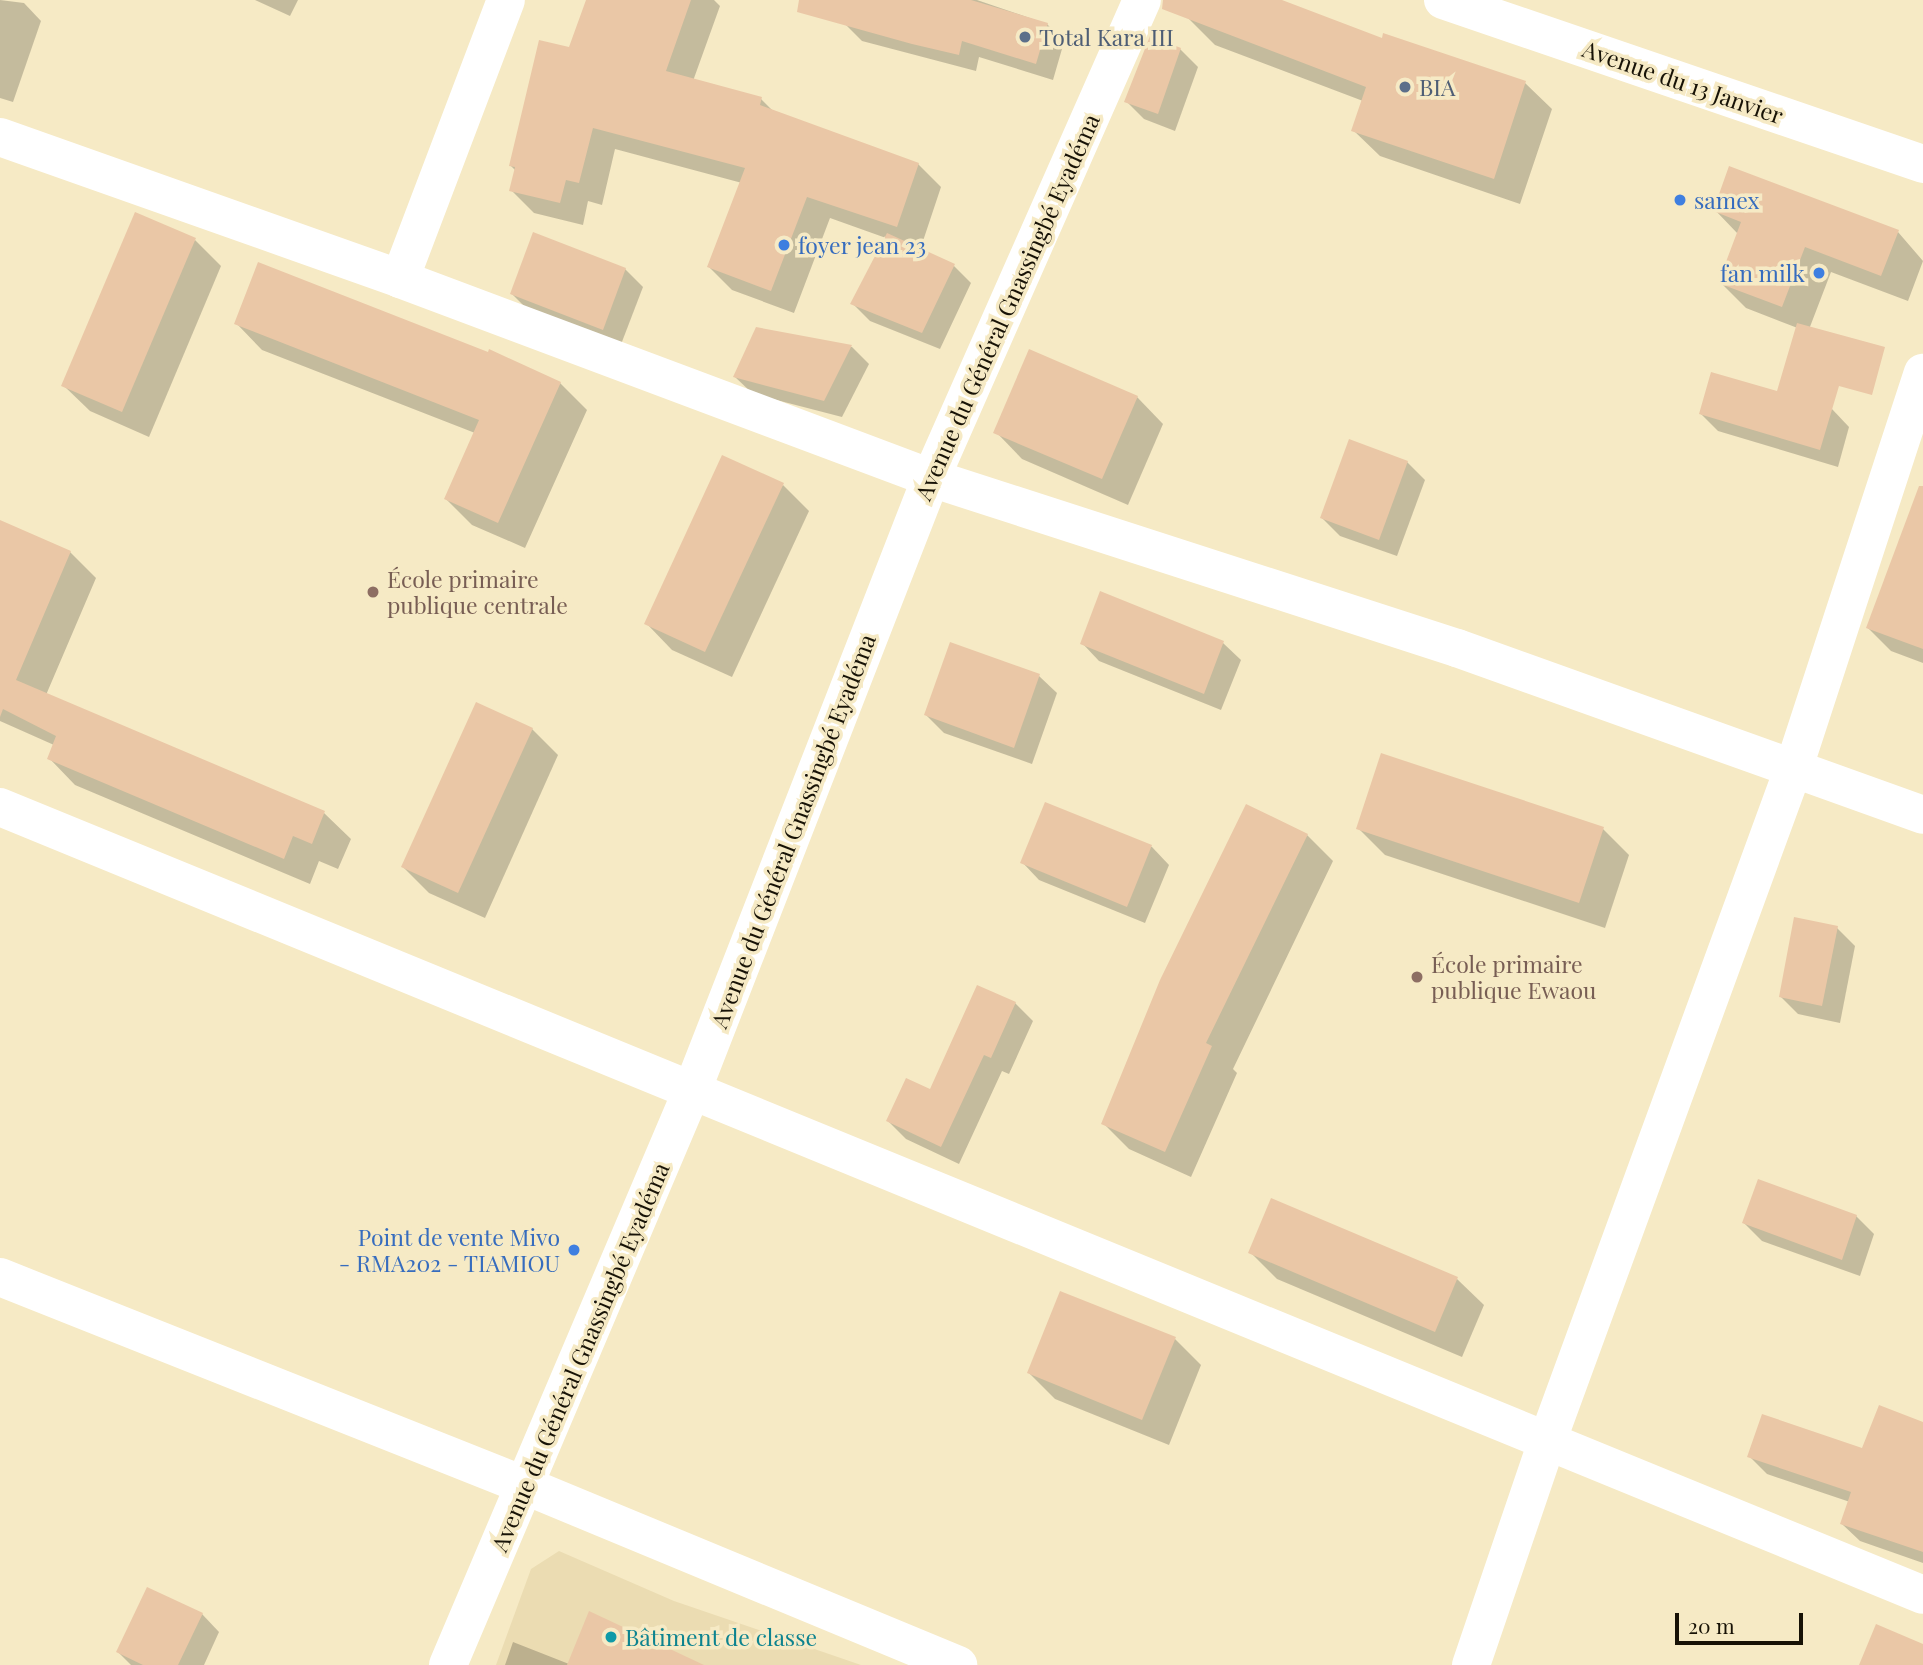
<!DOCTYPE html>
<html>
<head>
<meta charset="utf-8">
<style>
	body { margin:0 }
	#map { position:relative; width:1923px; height:1665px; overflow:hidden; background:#f6eac5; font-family:"Playfair Display",serif }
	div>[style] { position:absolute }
	.built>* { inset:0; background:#ebdcb2 }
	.shadow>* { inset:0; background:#0003 }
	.building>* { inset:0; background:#eac7a6 }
	.minor>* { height:38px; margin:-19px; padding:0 19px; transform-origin:19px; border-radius:19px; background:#fff }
	.major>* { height:38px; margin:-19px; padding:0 19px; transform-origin:19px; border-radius:19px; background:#fff }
	.dots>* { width:19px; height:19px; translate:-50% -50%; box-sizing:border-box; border:4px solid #f6eac5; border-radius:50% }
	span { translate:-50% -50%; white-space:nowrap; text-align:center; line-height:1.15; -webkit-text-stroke:7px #f6eac5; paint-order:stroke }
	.service-label { font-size:23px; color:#4e5e75 }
	.left { translate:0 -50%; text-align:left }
	.street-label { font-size:23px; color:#171206 }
	.shop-label { font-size:23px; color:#366cbe }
	.right { translate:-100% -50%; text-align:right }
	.education-label { font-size:23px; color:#785e54 }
	.culture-label { font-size:23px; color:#0d838f }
	.scale { position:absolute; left:1675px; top:1613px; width:128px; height:32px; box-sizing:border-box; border:4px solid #171206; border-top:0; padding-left:9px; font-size:21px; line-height:24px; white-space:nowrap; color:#171206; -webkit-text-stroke:5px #f6eac5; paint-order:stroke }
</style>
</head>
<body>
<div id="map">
	<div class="built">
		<div style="clip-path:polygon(559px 1551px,674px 1601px,861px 1665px,496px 1665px,531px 1569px)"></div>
	</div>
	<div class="shadow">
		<div style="clip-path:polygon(0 0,24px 3px,41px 21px,13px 102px,0 98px)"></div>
		<div style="clip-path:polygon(255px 0,298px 0,290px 16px)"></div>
		<div style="clip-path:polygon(588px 0,714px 0,720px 6px,693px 81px,761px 99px,773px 111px,918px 164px,941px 187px,920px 250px,954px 266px,971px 283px,940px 349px,870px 321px,853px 304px,886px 238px,830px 218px,794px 313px,732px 290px,709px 267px,742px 183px,615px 149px,602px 205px,588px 201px,583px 225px,534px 213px,511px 190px,516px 171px,510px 165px,570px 49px)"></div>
		<div style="clip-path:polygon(850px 0,977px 0,1047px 24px,1064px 42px,1053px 80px,979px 57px,976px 71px,862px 41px,844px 23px)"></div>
		<div style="clip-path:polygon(1196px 0,1277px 0,1383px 40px,1525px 83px,1552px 109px,1520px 204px,1380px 156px,1353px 130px,1363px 101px,1215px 45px,1189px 19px)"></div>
		<div style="clip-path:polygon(1180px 49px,1198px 67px,1175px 131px,1144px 119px,1126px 101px)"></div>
		<div style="clip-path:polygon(1715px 210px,1898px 232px,1923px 261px,1908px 301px,1831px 272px,1808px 332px,1746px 308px,1720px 282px,1738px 234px)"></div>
		<div style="clip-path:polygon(195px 240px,221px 266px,149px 437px,90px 411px,63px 385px)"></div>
		<div style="clip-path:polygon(625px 269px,643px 287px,620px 347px,529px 311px,512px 294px)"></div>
		<div style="clip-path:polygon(236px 323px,560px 383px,587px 410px,525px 548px,472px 525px,446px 499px,475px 433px,262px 350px)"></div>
		<div style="clip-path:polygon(758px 329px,852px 347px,869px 364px,842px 417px,753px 394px,735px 377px)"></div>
		<div style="clip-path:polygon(1137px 397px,1163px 424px,1128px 505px,1022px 459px,996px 432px)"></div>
		<div style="clip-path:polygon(1832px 409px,1849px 427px,1838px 467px,1718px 431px,1701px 414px)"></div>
		<div style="clip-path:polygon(1407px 462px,1425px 480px,1397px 556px,1340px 536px,1322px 518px)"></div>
		<div style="clip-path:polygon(783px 485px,809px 511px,732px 677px,672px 650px,646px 623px)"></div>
		<div style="clip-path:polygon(1923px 534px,1923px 663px,1891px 651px,1868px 628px)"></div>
		<div style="clip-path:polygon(0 545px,70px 552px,96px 578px,46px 695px,324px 813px,351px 839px,338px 869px,319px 861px,310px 884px,75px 785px,49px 758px,54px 745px,0 721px)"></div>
		<div style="clip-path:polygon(1082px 643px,1223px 643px,1241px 660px,1221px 710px,1099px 661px)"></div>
		<div style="clip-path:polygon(1039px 676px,1057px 693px,1032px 764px,944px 733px,926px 715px)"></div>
		<div style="clip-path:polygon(532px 729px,558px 755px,485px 918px,429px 893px,403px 867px)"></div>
		<div style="clip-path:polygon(1046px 804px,1152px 847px,1169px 865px,1145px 923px,1039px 880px,1022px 862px)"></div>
		<div style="clip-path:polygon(1358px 828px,1603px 829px,1629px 855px,1605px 928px,1385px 855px)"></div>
		<div style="clip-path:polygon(1307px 835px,1333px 861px,1233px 1069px,1237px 1073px,1191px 1177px,1129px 1149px,1103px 1123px)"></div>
		<div style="clip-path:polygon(1837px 928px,1855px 946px,1840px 1023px,1798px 1014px,1780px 996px)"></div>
		<div style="clip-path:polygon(1015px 1003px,1033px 1021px,1009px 1074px,1002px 1071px,959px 1164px,906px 1139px,888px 1121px,931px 1092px)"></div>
		<div style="clip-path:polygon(1856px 1216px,1874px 1234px,1860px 1276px,1762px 1241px,1744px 1223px)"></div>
		<div style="clip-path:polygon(1250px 1252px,1457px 1279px,1484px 1305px,1462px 1357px,1277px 1279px)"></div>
		<div style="clip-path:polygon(1175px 1339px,1201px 1365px,1169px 1445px,1055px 1399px,1029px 1373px)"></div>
		<div style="clip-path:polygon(1923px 1424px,1923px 1563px,1860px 1541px,1842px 1524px,1850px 1502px,1767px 1474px,1749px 1456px,1863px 1450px)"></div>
		<div style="clip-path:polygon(202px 1614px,219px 1632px,204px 1665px,131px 1665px,118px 1652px)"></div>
		<div style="clip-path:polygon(513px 1642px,569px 1664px,699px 1665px,505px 1665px)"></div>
	</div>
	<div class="building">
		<div style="clip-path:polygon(586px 0,691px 0,666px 71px,762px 97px,760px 105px,919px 163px,897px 227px,807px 197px,771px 291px,707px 267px,745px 168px,593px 128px,579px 183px,566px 180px,560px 203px,509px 191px,515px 167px,509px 166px,539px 40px,569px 47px)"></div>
		<div style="clip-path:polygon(799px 0,971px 0,1048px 23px,1036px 64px,962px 41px,959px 55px,912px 44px,797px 12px)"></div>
		<div style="clip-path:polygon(1163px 0,1282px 0,1382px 38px,1383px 33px,1526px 81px,1494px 179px,1351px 131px,1366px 87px,1162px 9px)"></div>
		<div style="clip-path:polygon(1150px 36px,1181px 48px,1158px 114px,1124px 102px)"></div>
		<div style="clip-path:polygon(1729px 166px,1899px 230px,1881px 276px,1805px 247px,1782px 307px,1718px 283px,1741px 222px,1713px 211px)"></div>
		<div style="clip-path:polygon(135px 212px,196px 238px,122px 412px,61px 386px)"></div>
		<div style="clip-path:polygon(533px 232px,626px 268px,603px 330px,510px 294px)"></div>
		<div style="clip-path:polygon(887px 233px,955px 264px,922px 333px,850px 304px)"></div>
		<div style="clip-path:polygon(258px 262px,488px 352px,489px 349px,561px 382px,498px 523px,444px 499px,479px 420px,234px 324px)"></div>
		<div style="clip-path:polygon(1797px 323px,1885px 347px,1872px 395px,1839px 386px,1820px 450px,1699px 414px,1711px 372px,1777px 391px)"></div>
		<div style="clip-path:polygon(756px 327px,852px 345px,824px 401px,733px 377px)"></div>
		<div style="clip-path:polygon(1029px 349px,1138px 396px,1102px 479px,993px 433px)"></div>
		<div style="clip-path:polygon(1349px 439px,1408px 461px,1379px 540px,1320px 518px)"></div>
		<div style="clip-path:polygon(722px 455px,784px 483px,705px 652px,644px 624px)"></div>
		<div style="clip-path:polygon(1919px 486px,1923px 486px,1923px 649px,1866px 628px)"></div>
		<div style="clip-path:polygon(0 520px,71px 551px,16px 680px,325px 811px,312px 844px,293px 836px,284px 859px,47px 759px,56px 736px,3px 709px,0 717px)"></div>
		<div style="clip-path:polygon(1100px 591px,1224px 641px,1204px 694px,1080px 644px)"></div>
		<div style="clip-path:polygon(950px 642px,1040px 674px,1014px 748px,924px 715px)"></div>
		<div style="clip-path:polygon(476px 702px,533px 728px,458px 893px,401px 867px)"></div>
		<div style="clip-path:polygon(1381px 753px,1604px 827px,1579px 903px,1356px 829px)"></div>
		<div style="clip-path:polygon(1045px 802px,1152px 845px,1127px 907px,1020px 863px)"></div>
		<div style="clip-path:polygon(1246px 804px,1308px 834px,1206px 1043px,1212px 1046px,1165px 1152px,1101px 1124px,1160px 980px)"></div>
		<div style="clip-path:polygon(1794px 917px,1838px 926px,1822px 1006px,1779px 997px)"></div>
		<div style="clip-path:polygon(977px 985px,1016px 1002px,991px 1058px,984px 1055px,941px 1147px,886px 1121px,906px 1078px,930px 1089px)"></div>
		<div style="clip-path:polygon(1758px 1179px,1857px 1215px,1842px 1260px,1742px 1223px)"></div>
		<div style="clip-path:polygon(1271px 1198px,1458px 1277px,1435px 1332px,1248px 1253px)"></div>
		<div style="clip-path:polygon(1060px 1291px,1176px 1337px,1142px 1420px,1027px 1373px)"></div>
		<div style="clip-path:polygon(1879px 1405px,1923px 1422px,1923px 1552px,1840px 1524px,1851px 1492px,1747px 1457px,1762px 1414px,1862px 1448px)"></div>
		<div style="clip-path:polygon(147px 1587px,203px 1613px,178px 1665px,143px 1665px,116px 1652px)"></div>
		<div style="clip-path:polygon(589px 1611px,704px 1665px,567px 1665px)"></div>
		<div style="clip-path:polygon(1876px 1624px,1923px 1644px,1923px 1665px,1859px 1665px)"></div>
	</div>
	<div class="minor">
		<div style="left:0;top:137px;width:424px;rotate:19.5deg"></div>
		<div style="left:400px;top:279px;width:567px;rotate:20.54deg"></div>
		<div style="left:931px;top:478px;width:553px;rotate:17.91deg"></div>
		<div style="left:1457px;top:648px;width:495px;rotate:19.7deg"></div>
		<div style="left:400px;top:279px;width:298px;rotate:-69.2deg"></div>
		<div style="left:0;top:807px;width:2078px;rotate:22.28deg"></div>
		<div style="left:0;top:1277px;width:566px;rotate:21.67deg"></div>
		<div style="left:526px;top:1486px;width:468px;rotate:22.5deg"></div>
		<div style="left:1471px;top:1665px;width:239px;rotate:-71.2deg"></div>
		<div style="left:1548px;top:1439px;width:712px;rotate:-69.89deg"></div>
		<div style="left:1793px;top:770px;width:418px;rotate:-71.9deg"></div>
	</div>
	<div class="major">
		<div style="left:1443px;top:0;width:507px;rotate:18.86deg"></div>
		<div style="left:448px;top:1665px;width:627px;rotate:-66.99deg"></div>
		<div style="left:693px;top:1088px;width:655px;rotate:-68.69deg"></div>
		<div style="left:931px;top:478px;width:522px;rotate:-66.18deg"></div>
	</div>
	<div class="dots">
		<div style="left:1025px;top:37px;background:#5c6f8a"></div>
		<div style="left:1405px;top:87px;background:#5c6f8a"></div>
		<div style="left:1680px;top:200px;background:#3f7fe0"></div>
		<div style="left:784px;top:245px;background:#3f7fe0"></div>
		<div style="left:1819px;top:273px;background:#3f7fe0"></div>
		<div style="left:373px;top:592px;background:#8d6e63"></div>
		<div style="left:1417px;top:977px;background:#8d6e63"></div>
		<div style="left:574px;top:1250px;background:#3f7fe0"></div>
		<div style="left:611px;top:1637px;background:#0f9aa8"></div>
	</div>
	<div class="service-label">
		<span class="left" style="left:1039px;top:37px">Total Kara III</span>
		<span class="left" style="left:1419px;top:87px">BIA</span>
	</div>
	<div class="street-label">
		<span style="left:1683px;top:82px;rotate:19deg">Avenue du 13 Janvier</span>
		<span style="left:1007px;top:307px;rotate:-66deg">Avenue du Général Gnassingbé Eyadéma</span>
		<span style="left:793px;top:831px;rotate:-69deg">Avenue du Général Gnassingbé Eyadéma</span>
		<span style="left:580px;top:1357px;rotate:-67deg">Avenue du Général Gnassingbé Eyadéma</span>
	</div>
	<div class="shop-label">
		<span class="left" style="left:1694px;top:200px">samex</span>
		<span class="left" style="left:798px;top:245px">foyer jean 23</span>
		<span class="right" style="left:1805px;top:273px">fan milk</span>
		<span class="right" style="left:560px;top:1250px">Point de vente Mivo<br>- RMA202 - TIAMIOU</span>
	</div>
	<div class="education-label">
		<span class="left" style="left:387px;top:592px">École primaire<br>publique centrale</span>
		<span class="left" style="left:1431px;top:977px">École primaire<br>publique Ewaou</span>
	</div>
	<div class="culture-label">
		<span class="left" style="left:625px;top:1637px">Bâtiment de classe</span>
	</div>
	<div class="scale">20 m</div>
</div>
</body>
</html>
